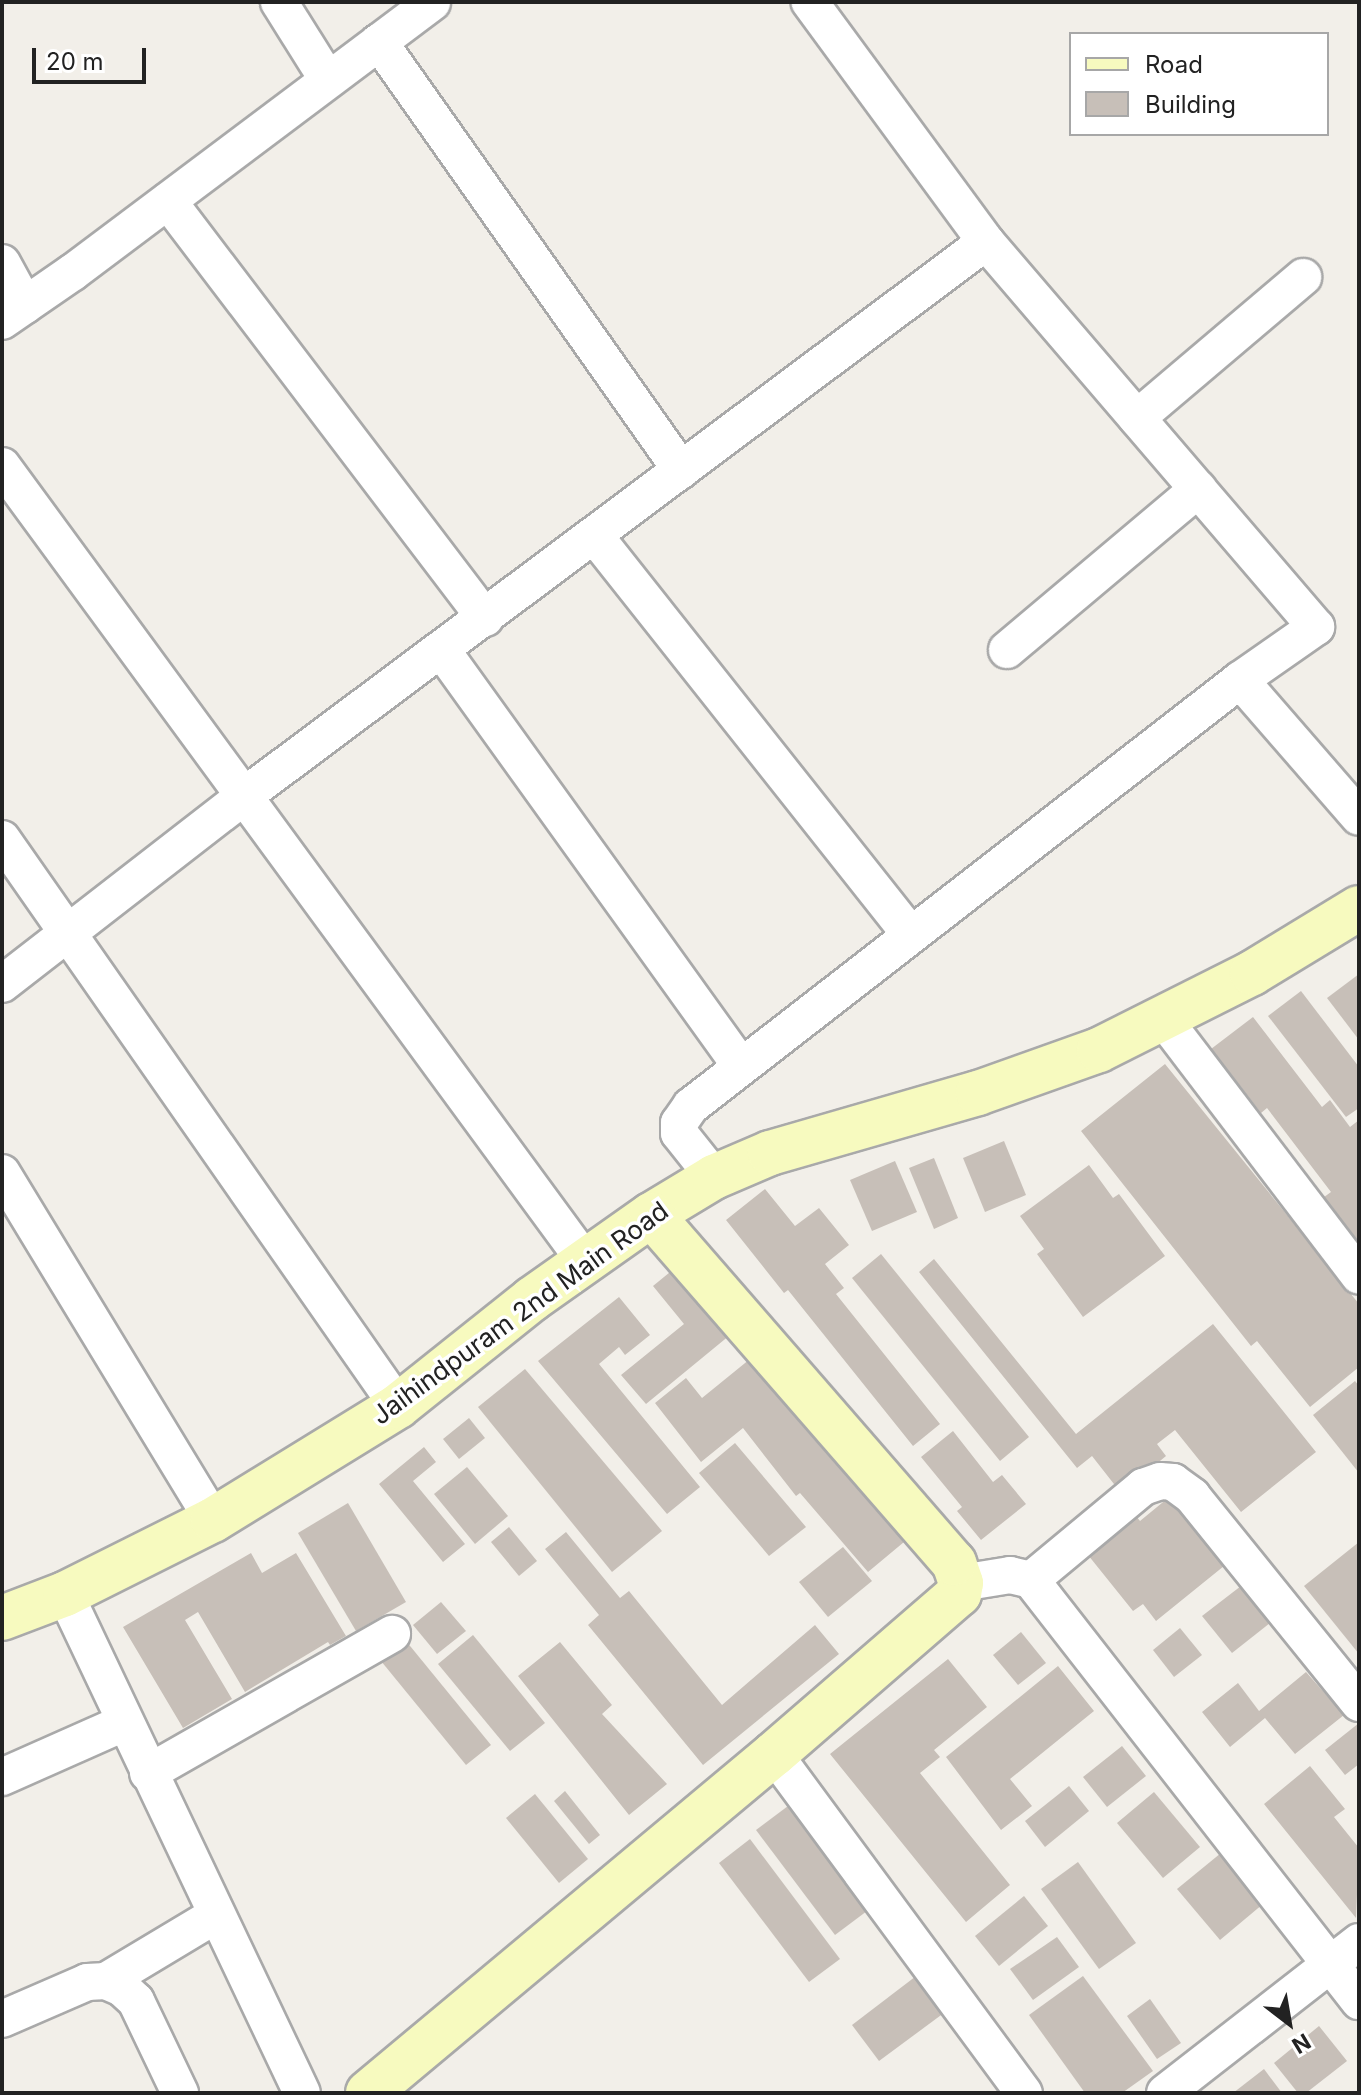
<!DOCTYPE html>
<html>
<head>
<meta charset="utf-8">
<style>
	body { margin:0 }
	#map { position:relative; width:1361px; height:2095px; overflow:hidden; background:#f2efe9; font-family:Inter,sans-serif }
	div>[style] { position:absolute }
	.building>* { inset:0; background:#c7bfb8 }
	.roads { filter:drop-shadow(2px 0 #a9a9a9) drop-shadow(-2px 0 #a9a9a9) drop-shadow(0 2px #a9a9a9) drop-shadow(0 -2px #a9a9a9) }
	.street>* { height:36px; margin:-18px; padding:0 18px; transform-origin:18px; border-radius:18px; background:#fff }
	.secondary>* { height:44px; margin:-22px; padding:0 22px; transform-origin:22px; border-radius:22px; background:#f7fabf }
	span { translate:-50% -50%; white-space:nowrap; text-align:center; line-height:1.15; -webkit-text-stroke:7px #fff; paint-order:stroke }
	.street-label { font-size:26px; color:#222 }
	.frame { position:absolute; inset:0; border:4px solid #222; pointer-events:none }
	.legend { position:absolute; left:1069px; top:32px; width:260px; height:104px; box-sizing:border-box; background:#fff; border:2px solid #a7a7a7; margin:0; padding:10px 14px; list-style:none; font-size:24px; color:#222 }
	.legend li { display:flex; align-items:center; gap:16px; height:40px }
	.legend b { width:40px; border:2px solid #a7a7a7 }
	.north { position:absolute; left:1249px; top:1983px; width:80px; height:80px; -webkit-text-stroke:6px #fff; paint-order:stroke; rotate:149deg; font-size:22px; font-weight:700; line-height:32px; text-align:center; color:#222 }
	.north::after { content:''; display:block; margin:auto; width:28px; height:36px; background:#222; clip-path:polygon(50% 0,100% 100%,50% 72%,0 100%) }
	.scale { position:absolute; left:32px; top:48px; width:114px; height:36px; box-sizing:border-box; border:4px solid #222; border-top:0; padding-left:10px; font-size:24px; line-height:28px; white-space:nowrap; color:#222; -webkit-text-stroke:6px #fff; paint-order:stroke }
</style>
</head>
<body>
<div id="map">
	<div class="building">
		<div style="clip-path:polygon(1359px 974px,1359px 1040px,1327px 998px)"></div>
		<div style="clip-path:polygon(1301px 991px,1359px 1067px,1359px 1108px,1346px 1117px,1268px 1016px)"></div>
		<div style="clip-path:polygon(1253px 1017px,1322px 1107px,1330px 1100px,1350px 1127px,1359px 1120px,1359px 1240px,1354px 1244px,1320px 1200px,1331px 1192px,1267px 1108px,1261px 1113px,1211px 1049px)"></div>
		<div style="clip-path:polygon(1165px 1064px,1359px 1304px,1359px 1367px,1310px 1407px,1257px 1341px,1251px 1346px,1081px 1131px)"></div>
		<div style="clip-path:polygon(1004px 1141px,1026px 1195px,985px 1212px,963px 1158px)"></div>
		<div style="clip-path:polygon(934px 1158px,958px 1218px,934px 1229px,909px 1168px)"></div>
		<div style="clip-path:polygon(895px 1161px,917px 1212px,872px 1231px,850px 1180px)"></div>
		<div style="clip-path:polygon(1089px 1165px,1113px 1198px,1119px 1194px,1165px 1256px,1083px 1317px,1037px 1254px,1044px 1249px,1020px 1216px)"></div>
		<div style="clip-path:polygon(765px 1189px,795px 1226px,819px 1208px,849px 1245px,825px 1264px,844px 1288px,836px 1294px,940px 1424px,913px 1446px,788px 1290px,784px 1293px,726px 1220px)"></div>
		<div style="clip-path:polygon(881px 1254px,1029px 1437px,1000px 1461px,852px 1278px)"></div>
		<div style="clip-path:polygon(934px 1259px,1076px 1434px,1213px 1324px,1316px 1452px,1241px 1512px,1175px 1430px,1157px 1444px,1166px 1456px,1121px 1493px,1092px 1456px,1077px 1468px,919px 1272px)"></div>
		<div style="clip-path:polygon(675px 1268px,730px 1335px,646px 1404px,621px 1375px,684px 1324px,653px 1286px)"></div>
		<div style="clip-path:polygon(619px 1297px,650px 1335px,625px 1355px,619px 1347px,599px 1364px,700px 1487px,667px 1514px,538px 1361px)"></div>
		<div style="clip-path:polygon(750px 1359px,904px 1542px,868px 1572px,800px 1493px,796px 1496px,743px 1428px,701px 1462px,655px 1403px,686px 1378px,702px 1398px)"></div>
		<div style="clip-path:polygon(525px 1369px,662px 1531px,612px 1572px,478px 1407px)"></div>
		<div style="clip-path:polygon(1355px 1381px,1359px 1386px,1359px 1473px,1313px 1415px)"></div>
		<div style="clip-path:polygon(469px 1418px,485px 1438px,459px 1459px,443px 1439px)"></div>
		<div style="clip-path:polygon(953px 1431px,993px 1482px,1002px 1475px,1026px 1504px,981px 1540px,957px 1511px,962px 1507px,921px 1457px)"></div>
		<div style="clip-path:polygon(735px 1443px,806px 1527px,769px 1556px,699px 1473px)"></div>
		<div style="clip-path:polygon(424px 1447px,436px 1462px,413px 1481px,465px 1544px,443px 1562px,379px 1484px)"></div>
		<div style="clip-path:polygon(467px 1467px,508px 1516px,475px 1544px,434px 1494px)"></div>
		<div style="clip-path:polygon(1168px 1498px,1224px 1566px,1156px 1621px,1143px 1604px,1133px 1611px,1084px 1550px,1132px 1511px,1140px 1521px)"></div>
		<div style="clip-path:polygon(348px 1503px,406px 1602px,356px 1631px,298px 1533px)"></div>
		<div style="clip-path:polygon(509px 1527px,537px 1561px,519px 1576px,491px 1542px)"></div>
		<div style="clip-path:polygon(566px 1532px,620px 1598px,629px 1591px,722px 1705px,815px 1625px,839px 1654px,703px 1765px,588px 1625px,599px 1615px,545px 1549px)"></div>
		<div style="clip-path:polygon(1359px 1542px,1359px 1654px,1304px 1586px)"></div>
		<div style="clip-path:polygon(843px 1547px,872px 1581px,828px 1617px,799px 1582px)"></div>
		<div style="clip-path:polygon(251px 1553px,262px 1573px,296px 1553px,346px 1636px,330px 1645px,328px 1642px,245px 1692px,198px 1612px,185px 1620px,232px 1699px,183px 1728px,123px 1627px)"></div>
		<div style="clip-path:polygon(1241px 1586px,1270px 1623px,1232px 1653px,1202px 1616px)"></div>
		<div style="clip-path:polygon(441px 1602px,466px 1631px,437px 1654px,413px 1625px)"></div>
		<div style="clip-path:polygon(1180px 1628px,1202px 1655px,1174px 1677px,1153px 1650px)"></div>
		<div style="clip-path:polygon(1021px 1632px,1046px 1663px,1018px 1685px,993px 1655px)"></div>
		<div style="clip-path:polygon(473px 1635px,545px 1723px,510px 1751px,438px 1664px)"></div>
		<div style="clip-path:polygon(406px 1641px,491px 1745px,466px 1765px,381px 1661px)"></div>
		<div style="clip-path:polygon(560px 1642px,612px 1705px,602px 1714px,667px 1784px,629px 1815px,518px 1676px)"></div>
		<div style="clip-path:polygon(948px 1659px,987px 1707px,934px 1750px,940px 1757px,920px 1773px,1010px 1885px,966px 1922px,830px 1754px)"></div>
		<div style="clip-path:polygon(1058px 1666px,1094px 1711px,1010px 1779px,1032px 1806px,1001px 1830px,946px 1757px)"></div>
		<div style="clip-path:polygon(1306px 1672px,1344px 1715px,1295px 1754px,1265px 1718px,1230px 1747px,1202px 1712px,1238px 1683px,1259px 1711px)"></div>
		<div style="clip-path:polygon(1359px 1723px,1359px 1764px,1345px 1775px,1325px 1750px)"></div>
		<div style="clip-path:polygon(1122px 1746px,1146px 1776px,1107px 1807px,1083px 1777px)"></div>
		<div style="clip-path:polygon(1310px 1766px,1345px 1809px,1334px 1817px,1359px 1848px,1356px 1918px,1264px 1804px)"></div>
		<div style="clip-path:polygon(1069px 1786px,1089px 1811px,1045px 1847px,1025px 1821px)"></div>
		<div style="clip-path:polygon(565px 1791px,600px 1835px,589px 1844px,554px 1801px)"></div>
		<div style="clip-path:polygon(1154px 1792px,1200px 1847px,1163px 1878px,1117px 1823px)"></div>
		<div style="clip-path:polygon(535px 1794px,588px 1859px,559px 1883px,506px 1818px)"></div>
		<div style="clip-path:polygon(800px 1797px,879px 1902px,835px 1935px,756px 1830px)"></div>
		<div style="clip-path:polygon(750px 1839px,840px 1959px,809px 1982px,719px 1863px)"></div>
		<div style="clip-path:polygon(1221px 1853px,1263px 1904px,1220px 1940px,1177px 1889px)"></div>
		<div style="clip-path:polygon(1078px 1862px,1136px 1943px,1099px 1969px,1041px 1889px)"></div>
		<div style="clip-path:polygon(1024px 1896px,1048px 1926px,999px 1966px,975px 1936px)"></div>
		<div style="clip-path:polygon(1057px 1937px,1079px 1967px,1033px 2000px,1010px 1969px)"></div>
		<div style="clip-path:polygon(924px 1970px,952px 2007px,879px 2061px,852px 2025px)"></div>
		<div style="clip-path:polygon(1083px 1976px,1153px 2071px,1122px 2093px,1085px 2093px,1029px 2015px)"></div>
		<div style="clip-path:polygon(1150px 1999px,1181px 2043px,1157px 2059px,1127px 2016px)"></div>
		<div style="clip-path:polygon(1319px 2026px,1347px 2061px,1306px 2093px,1298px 2093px,1274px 2063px)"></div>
		<div style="clip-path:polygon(1264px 2069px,1282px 2093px,1233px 2093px)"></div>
	</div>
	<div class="roads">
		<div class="street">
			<div style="left:279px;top:2px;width:92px;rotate:57.9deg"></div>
			<div style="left:379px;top:42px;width:524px;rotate:54.79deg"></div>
			<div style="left:168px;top:201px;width:524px;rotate:52.76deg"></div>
			<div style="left:2px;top:263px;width:48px;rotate:61.3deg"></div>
			<div style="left:2px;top:321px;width:86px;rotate:-34.6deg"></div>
			<div style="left:73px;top:272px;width:449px;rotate:-36.9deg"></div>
			<div style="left:1137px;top:418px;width:218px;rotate:-40.3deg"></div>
			<div style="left:2px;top:466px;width:986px;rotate:53.75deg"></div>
			<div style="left:594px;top:535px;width:509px;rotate:51.62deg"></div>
			<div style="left:441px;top:649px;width:512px;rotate:54.29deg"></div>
			<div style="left:1007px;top:650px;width:250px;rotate:-40.1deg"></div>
			<div style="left:1240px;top:680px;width:181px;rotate:49deg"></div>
			<div style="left:2px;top:839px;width:692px;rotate:55.07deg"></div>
			<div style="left:2px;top:984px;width:306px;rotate:-37.8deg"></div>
			<div style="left:244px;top:796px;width:926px;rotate:-36.75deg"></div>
			<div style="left:1162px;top:1017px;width:325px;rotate:52.7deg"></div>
			<div style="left:2px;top:1173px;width:406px;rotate:58.7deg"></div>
			<div style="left:714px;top:1177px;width:56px;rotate:-128.5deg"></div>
			<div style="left:679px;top:1133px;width:10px;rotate:-90deg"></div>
			<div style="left:679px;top:1123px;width:21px;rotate:-55deg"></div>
			<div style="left:691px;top:1106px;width:695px;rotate:-37.81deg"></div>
			<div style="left:1240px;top:680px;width:93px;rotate:-34.9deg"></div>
			<div style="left:1316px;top:627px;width:507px;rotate:-130.6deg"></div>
			<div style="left:986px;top:242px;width:298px;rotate:-126.3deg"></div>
			<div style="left:1031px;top:1580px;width:146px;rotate:-39.7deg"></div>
			<div style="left:1143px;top:1487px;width:18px;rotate:-19deg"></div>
			<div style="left:1160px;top:1481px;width:13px;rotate:4deg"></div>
			<div style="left:1173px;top:1482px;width:24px;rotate:36deg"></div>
			<div style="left:1192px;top:1496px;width:266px;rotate:51.1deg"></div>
			<div style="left:961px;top:1583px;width:50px;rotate:-9.3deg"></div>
			<div style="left:1010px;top:1575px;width:22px;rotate:13deg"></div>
			<div style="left:1031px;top:1580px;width:534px;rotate:52.08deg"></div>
			<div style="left:65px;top:1594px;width:552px;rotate:64.59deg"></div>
			<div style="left:774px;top:1754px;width:421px;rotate:53.6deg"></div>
			<div style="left:148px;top:1773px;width:281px;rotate:-29.7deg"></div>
			<div style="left:2px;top:1777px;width:133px;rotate:-23.9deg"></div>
			<div style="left:106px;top:1981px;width:128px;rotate:-31deg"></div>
			<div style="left:2px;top:2019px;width:93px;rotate:-23.5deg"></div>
			<div style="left:87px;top:1982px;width:19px;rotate:-3deg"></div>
			<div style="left:106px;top:1981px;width:17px;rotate:24deg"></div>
			<div style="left:122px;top:1988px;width:19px;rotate:43deg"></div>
			<div style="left:136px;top:2001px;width:102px;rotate:64.4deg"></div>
			<div style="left:1165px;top:2093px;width:246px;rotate:-37.9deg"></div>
		</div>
		<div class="secondary">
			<div style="left:2px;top:1618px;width:67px;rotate:-20.9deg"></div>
			<div style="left:65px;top:1594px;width:165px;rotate:-26.6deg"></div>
			<div style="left:213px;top:1520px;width:217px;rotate:-31.6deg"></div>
			<div style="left:398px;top:1406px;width:171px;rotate:-38.6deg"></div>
			<div style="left:532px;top:1299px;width:146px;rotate:-35.2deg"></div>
			<div style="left:651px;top:1215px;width:74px;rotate:-31.1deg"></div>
			<div style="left:714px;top:1177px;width:61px;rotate:-23.2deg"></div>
			<div style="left:770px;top:1153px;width:216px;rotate:-16.1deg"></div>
			<div style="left:978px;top:1093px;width:128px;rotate:-19.6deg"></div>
			<div style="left:1099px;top:1050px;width:171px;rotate:-26.7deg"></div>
			<div style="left:1252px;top:973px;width:125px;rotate:-31.3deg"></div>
			<div style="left:368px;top:2093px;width:529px;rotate:-39.86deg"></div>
			<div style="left:774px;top:1754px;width:245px;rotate:-40.9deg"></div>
			<div style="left:959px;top:1594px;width:11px;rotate:-80deg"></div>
			<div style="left:961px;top:1583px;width:21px;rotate:-109deg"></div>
			<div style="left:954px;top:1563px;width:461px;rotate:-131deg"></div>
		</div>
	</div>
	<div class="street-label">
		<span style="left:520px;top:1313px;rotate:-36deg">Jaihindpuram 2nd Main Road</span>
	</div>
	<div class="frame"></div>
	<ul class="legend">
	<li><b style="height:10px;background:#f7fabf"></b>Road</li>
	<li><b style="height:22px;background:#c7bfb8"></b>Building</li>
	</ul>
	<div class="north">N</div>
	<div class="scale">20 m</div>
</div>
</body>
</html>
